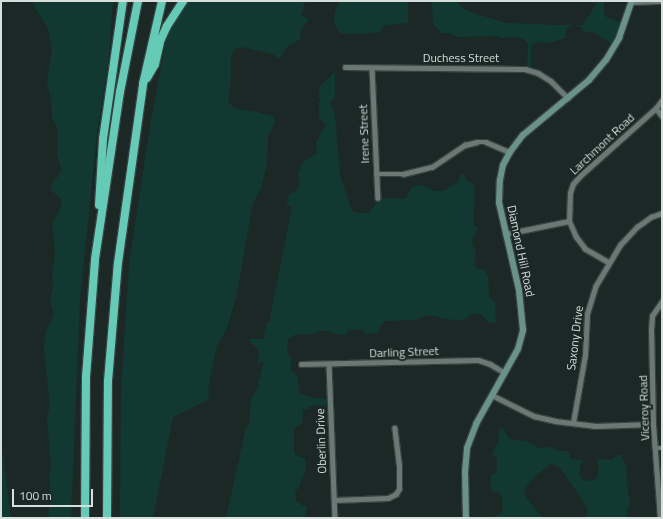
<!DOCTYPE html>
<html>
<head>
<meta charset="utf-8">
<style>
	body { margin:0 }
	#map { position:relative; width:663px; height:519px; overflow:hidden; background:#1c2825; font-family:"Titillium Web",sans-serif }
	div>[style] { position:absolute }
	.green>* { inset:0; background:#113932 }
	.roads { filter:drop-shadow(1px 0 #384240) drop-shadow(-1px 0 #384240) drop-shadow(0 1px #384240) drop-shadow(0 -1px #384240) }
	.street>* { height:4.5px; margin:-2.25px; padding:0 2.25px; transform-origin:2.25px; border-radius:2.25px; background:#6b7975 }
	.secondary>* { height:6px; margin:-3px; padding:0 3px; transform-origin:3px; border-radius:3px; background:#699288 }
	.highway>* { height:8px; margin:-4px; padding:0 4px; transform-origin:4px; border-radius:4px; background:#65cbb6 }
	span { translate:-50% -50%; white-space:nowrap; text-align:center; line-height:1.15; -webkit-text-stroke:4px #1c2825; paint-order:stroke }
	.street-label { font-size:12px; color:#d7dfdd }
	.frame { position:absolute; inset:0; border:2px solid #d7dfdd; pointer-events:none }
	.scale { position:absolute; left:12px; top:489px; width:81px; height:18px; box-sizing:border-box; border:2px solid #d7dfdd; border-top:0; padding-left:5px; font-size:12px; line-height:14px; white-space:nowrap; color:#d7dfdd; -webkit-text-stroke:3px #1c2825; paint-order:stroke }
</style>
</head>
<body>
<div id="map">
	<div class="green">
		<div style="clip-path:polygon(33px 1px,113px 1px,108px 65px,97px 134px,80px 301px,71px 518px,48px 518px,51px 497px,49px 474px,51px 465px,47px 420px,50px 406px,44px 347px,46px 331px,54px 315px,50px 299px,53px 286px,52px 272px,55px 254px,52px 223px,60px 209px,62px 200px,51px 190px,51px 184px,60px 174px,61px 169px,57px 154px,58px 130px,52px 117px,51px 98px,47px 85px,48px 72px,52px 50px,48px 28px,34px 7px)"></div>
		<div style="clip-path:polygon(183px 1px,305px 1px,301px 16px,309px 19px,301px 31px,300px 39px,286px 48px,279px 59px,273px 54px,242px 47px,235px 49px,231px 55px,231px 77px,228px 102px,236px 109px,253px 111px,273px 116px,275px 122px,268px 136px,267px 165px,261px 188px,253px 203px,236px 298px,227px 328px,217px 346px,212px 368px,208px 392px,209px 399px,173px 417px,153px 518px,120px 518px,121px 388px,129px 265px,148px 139px,168px 28px)"></div>
		<div style="clip-path:polygon(340px 1px,408px 1px,408px 23px,386px 25px,382px 28px,381px 32px,355px 34px,340px 33px,334px 24px,335px 11px)"></div>
		<div style="clip-path:polygon(432px 1px,452px 1px,457px 3px,467px 11px,506px 23px,558px 25px,583px 25px,598px 1px,604px 1px,604px 13px,606px 17px,625px 24px,614px 45px,593px 32px,584px 32px,582px 28px,577px 25px,570px 26px,566px 30px,565px 38px,550px 43px,537px 42px,533px 44px,531px 48px,531px 70px,527px 68px,528px 44px,524px 39px,515px 37px,501px 38px,497px 36px,457px 37px,449px 33px,441px 33px,433px 23px)"></div>
		<div style="clip-path:polygon(335px 72px,335px 97px,330px 102px,335px 115px,340px 175px,352px 211px,357px 213px,368px 213px,377px 203px,378px 198px,405px 199px,412px 187px,416px 185px,425px 186px,433px 191px,443px 191px,457px 183px,461px 174px,464px 175px,467px 181px,474px 183px,475px 200px,473px 221px,474px 225px,478px 228px,472px 240px,473px 246px,476px 251px,475px 265px,477px 269px,485px 270px,488px 276px,489px 296px,495px 302px,496px 323px,490px 323px,481px 314px,472px 314px,465px 319px,458px 321px,429px 315px,414px 320px,385px 321px,380px 326px,379px 332px,367px 334px,361px 329px,349px 330px,345px 335px,334px 334px,329px 331px,319px 331px,313px 334px,294px 335px,288px 339px,287px 353px,291px 357px,291px 371px,297px 374px,300px 394px,316px 398px,330px 399px,330px 405px,309px 406px,309px 409px,303px 409px,302px 424px,296px 426px,294px 430px,294px 452px,297px 456px,305px 458px,306px 464px,304px 476px,301px 479px,299px 487px,295px 492px,296px 501px,302px 505px,307px 506px,305px 518px,226px 518px,245px 432px,249px 422px,251px 400px,257px 389px,264px 361px,258px 365px,259px 351px,248px 339px,263px 339px,267px 323px,272px 320px,270px 318px,292px 208px,287px 204px,286px 205px,289px 194px,296px 191px,300px 186px,298px 175px,302px 163px,317px 153px,316px 143px,322px 130px,326px 125px,319px 118px,319px 102px,321px 100px,318px 98px,320px 86px)"></div>
		<div style="clip-path:polygon(503px 428px,508px 437px,513px 440px,527px 441px,539px 448px,550px 447px,557px 451px,568px 451px,571px 459px,584px 461px,580px 465px,579px 475px,583px 480px,593px 481px,598px 477px,599px 466px,597px 463px,599px 459px,612px 460px,617px 455px,621px 455px,626px 465px,628px 493px,630px 498px,630px 505px,627px 509px,627px 518px,585px 518px,588px 510px,579px 495px,559px 467px,551px 463px,536px 476px,524px 489px,526px 497px,539px 514px,543px 516px,538px 518px,492px 518px,501px 514px,503px 510px,502px 497px,500px 493px,491px 491px,491px 475px,495px 474px,497px 469px,497px 459px,492px 454px,499px 440px,499px 429px)"></div>
		<div style="clip-path:polygon(1px 442px,11px 518px,1px 518px)"></div>
	</div>
	<div class="roads">
		<div class="street">
			<div style="left:632px;top:2px;width:30px;rotate:-2deg"></div>
			<div style="left:345px;top:67px;width:180px;rotate:0.6deg"></div>
			<div style="left:525px;top:69px;width:14px;rotate:17deg"></div>
			<div style="left:538px;top:73px;width:15px;rotate:32deg"></div>
			<div style="left:551px;top:81px;width:24px;rotate:45deg"></div>
			<div style="left:372px;top:68px;width:130px;rotate:87.4deg"></div>
			<div style="left:656px;top:108px;width:10px;rotate:53deg"></div>
			<div style="left:376px;top:174px;width:27px"></div>
			<div style="left:403px;top:174px;width:30px;rotate:-14deg"></div>
			<div style="left:432px;top:167px;width:40px;rotate:-34deg"></div>
			<div style="left:465px;top:145px;width:12px;rotate:-14deg"></div>
			<div style="left:477px;top:142px;width:9px"></div>
			<div style="left:486px;top:142px;width:26px;rotate:23deg"></div>
			<div style="left:505px;top:234px;width:65px;rotate:-11.5deg"></div>
			<div style="left:609px;top:263px;width:28px;rotate:-150deg"></div>
			<div style="left:585px;top:249px;width:15px;rotate:-127deg"></div>
			<div style="left:576px;top:237px;width:17px;rotate:-114deg"></div>
			<div style="left:569px;top:221px;width:28px;rotate:-88deg"></div>
			<div style="left:570px;top:193px;width:9px;rotate:-72deg"></div>
			<div style="left:573px;top:184px;width:11px;rotate:-49deg"></div>
			<div style="left:580px;top:176px;width:102px;rotate:-41.8deg"></div>
			<div style="left:656px;top:108px;width:10px;rotate:-53deg"></div>
			<div style="left:301px;top:364px;width:177px;rotate:-1.3deg"></div>
			<div style="left:478px;top:360px;width:13px;rotate:18deg"></div>
			<div style="left:490px;top:364px;width:17px;rotate:31deg"></div>
			<div style="left:329px;top:364px;width:154px;rotate:87.8deg"></div>
			<div style="left:492px;top:395px;width:47px;rotate:26.6deg"></div>
			<div style="left:534px;top:416px;width:22px;rotate:13deg"></div>
			<div style="left:555px;top:421px;width:39px;rotate:7deg"></div>
			<div style="left:594px;top:426px;width:59px;rotate:-1.9deg"></div>
			<div style="left:573px;top:423px;width:69px;rotate:-80deg"></div>
			<div style="left:585px;top:355px;width:41px;rotate:-87.2deg"></div>
			<div style="left:587px;top:314px;width:28px;rotate:-73deg"></div>
			<div style="left:595px;top:287px;width:49px;rotate:-59.2deg"></div>
			<div style="left:620px;top:245px;width:25px;rotate:-47deg"></div>
			<div style="left:637px;top:227px;width:17px;rotate:-36deg"></div>
			<div style="left:651px;top:217px;width:12px;rotate:-20deg"></div>
			<div style="left:656px;top:448px;width:6px"></div>
			<div style="left:334px;top:500px;width:54px;rotate:-2.1deg"></div>
			<div style="left:388px;top:498px;width:9px;rotate:-27deg"></div>
			<div style="left:396px;top:494px;width:6px;rotate:-59deg"></div>
			<div style="left:399px;top:489px;width:23px;rotate:-90deg"></div>
			<div style="left:399px;top:466px;width:38px;rotate:-97deg"></div>
			<div style="left:660px;top:518px;width:94px;rotate:-94.3deg"></div>
			<div style="left:653px;top:424px;width:94px;rotate:-91.2deg"></div>
			<div style="left:651px;top:330px;width:14px;rotate:-86deg"></div>
			<div style="left:652px;top:316px;width:18px;rotate:-56deg"></div>
		</div>
		<div class="secondary">
			<div style="left:466px;top:518px;width:46px;rotate:-91.2deg"></div>
			<div style="left:465px;top:472px;width:24px;rotate:-85deg"></div>
			<div style="left:467px;top:448px;width:26px;rotate:-69deg"></div>
			<div style="left:476px;top:424px;width:86px;rotate:-60.8deg"></div>
			<div style="left:518px;top:349px;width:20px;rotate:-75deg"></div>
			<div style="left:523px;top:330px;width:40px;rotate:-95.7deg"></div>
			<div style="left:519px;top:290px;width:89px;rotate:-102.9deg"></div>
			<div style="left:499px;top:203px;width:23px;rotate:-88deg"></div>
			<div style="left:500px;top:180px;width:15px;rotate:-79deg"></div>
			<div style="left:503px;top:165px;width:15px;rotate:-62deg"></div>
			<div style="left:510px;top:152px;width:21px;rotate:-53deg"></div>
			<div style="left:523px;top:135px;width:86px;rotate:-39.8deg"></div>
			<div style="left:589px;top:80px;width:26px;rotate:-50deg"></div>
			<div style="left:606px;top:60px;width:26px;rotate:-59deg"></div>
			<div style="left:619px;top:38px;width:39px;rotate:-71deg"></div>
		</div>
		<div class="highway">
			<div style="left:147px;top:78px;width:16px;rotate:-60deg"></div>
			<div style="left:155px;top:64px;width:26px;rotate:-77deg"></div>
			<div style="left:161px;top:39px;width:14px;rotate:-65deg"></div>
			<div style="left:167px;top:26px;width:30px;rotate:-57deg"></div>
			<div style="left:99px;top:205px;width:66px;rotate:-86.5deg"></div>
			<div style="left:103px;top:139px;width:139px;rotate:-81.8deg"></div>
			<div style="left:85px;top:518px;width:141px;rotate:-89.6deg"></div>
			<div style="left:86px;top:377px;width:118px;rotate:-85.6deg"></div>
			<div style="left:95px;top:259px;width:169px;rotate:-81.5deg"></div>
			<div style="left:120px;top:92px;width:93px;rotate:-78.8deg"></div>
			<div style="left:107px;top:518px;width:137px;rotate:-89.6deg"></div>
			<div style="left:108px;top:381px;width:118px;rotate:-85.2deg"></div>
			<div style="left:118px;top:263px;width:181px;rotate:-82deg"></div>
			<div style="left:143px;top:84px;width:85px;rotate:-77.1deg"></div>
		</div>
	</div>
	<div class="street-label">
		<span style="left:461px;top:58px">Duchess Street</span>
		<span style="left:364px;top:134px;rotate:-92deg">Irene Street</span>
		<span style="left:602px;top:144px;rotate:-43deg">Larchmont Road</span>
		<span style="left:521px;top:251px;rotate:78deg">Diamond Hill Road</span>
		<span style="left:575px;top:338px;rotate:-83deg">Saxony Drive</span>
		<span style="left:404px;top:352px;rotate:-2deg">Darling Street</span>
		<span style="left:644px;top:408px;rotate:-92deg">Viceroy Road</span>
		<span style="left:321px;top:441px;rotate:-92deg">Oberlin Drive</span>
	</div>
	<div class="frame"></div>
	<div class="scale">100 m</div>
</div>
</body>
</html>
